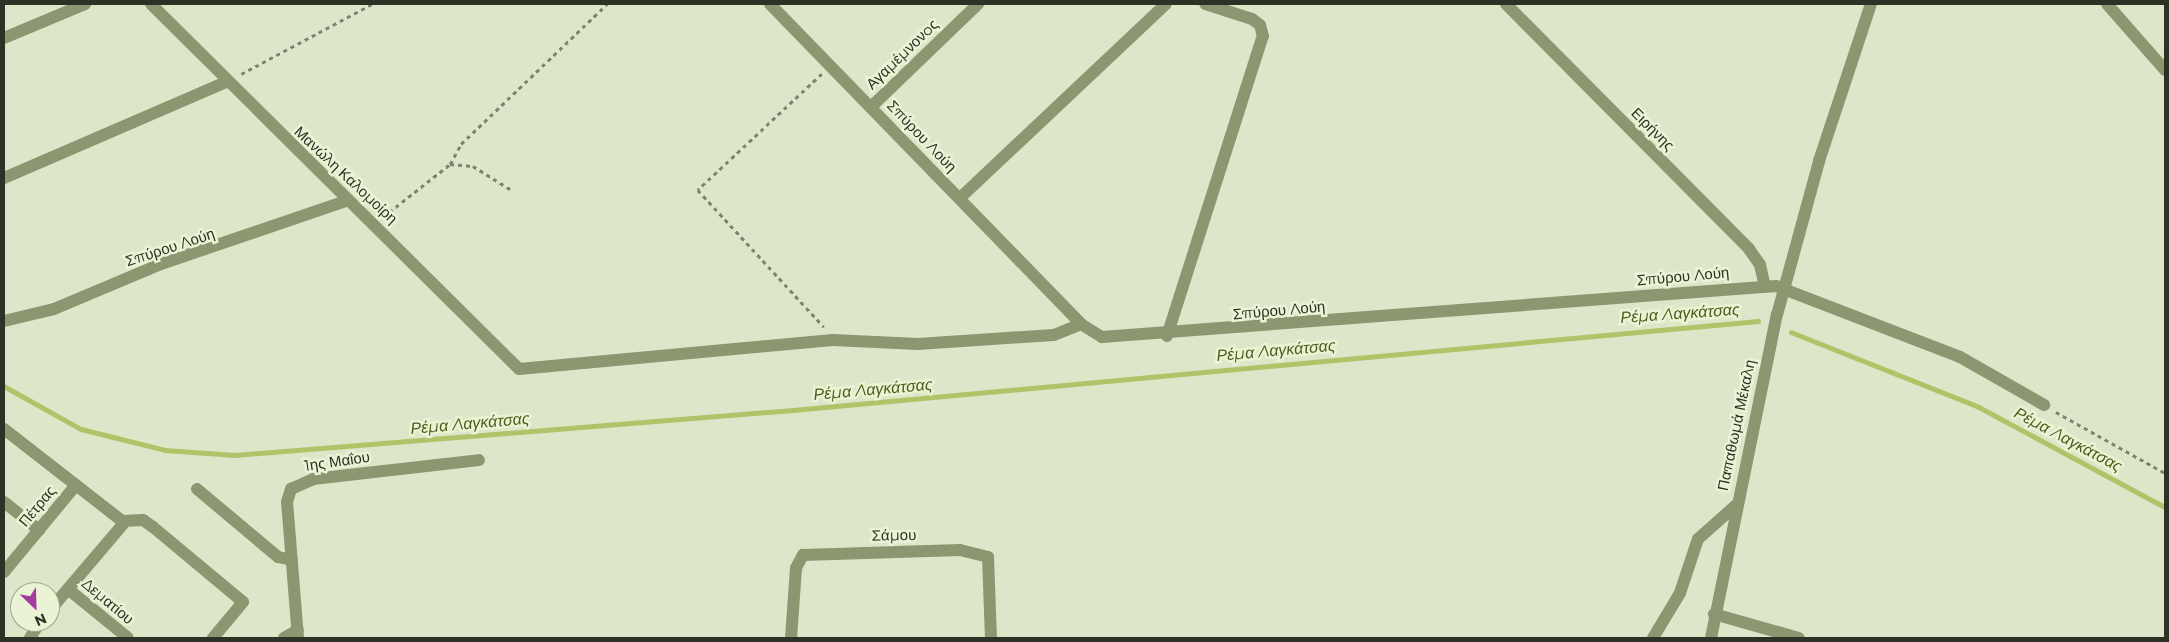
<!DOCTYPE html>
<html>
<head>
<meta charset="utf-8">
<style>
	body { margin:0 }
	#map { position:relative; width:2169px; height:642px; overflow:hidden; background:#dde6c8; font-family:Montserrat,sans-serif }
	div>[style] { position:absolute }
	.stream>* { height:4.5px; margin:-2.25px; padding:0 2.25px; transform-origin:2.25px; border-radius:2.25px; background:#afc469 }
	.path>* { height:2.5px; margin-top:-1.25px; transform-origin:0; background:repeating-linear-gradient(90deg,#7e8370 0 4px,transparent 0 8px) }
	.minor>* { height:12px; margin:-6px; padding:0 6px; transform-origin:6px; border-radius:6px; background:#8c9671 }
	span { translate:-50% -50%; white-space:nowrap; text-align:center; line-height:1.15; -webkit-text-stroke:5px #ebf3d5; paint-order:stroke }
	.street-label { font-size:15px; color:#2e3126 }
	.water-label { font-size:16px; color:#4f5c1b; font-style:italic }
	.frame { position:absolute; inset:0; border:5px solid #2e3126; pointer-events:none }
	.north { position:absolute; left:10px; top:582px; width:50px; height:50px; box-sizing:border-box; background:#ebf3d5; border:1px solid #9fa58f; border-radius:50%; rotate:156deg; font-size:14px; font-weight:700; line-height:20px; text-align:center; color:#2e3126 }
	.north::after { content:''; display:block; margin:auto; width:18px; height:22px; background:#a43c9f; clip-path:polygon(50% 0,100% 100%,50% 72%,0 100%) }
</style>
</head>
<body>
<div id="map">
	<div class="stream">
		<div style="left:1791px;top:332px;width:202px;rotate:21.7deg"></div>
		<div style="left:1979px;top:407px;width:211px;rotate:28.3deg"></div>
		<div style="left:4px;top:386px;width:88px;rotate:29.2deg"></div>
		<div style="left:81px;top:429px;width:87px;rotate:14deg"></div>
		<div style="left:165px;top:450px;width:70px;rotate:4.1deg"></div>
		<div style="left:235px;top:455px;width:560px;rotate:-4.61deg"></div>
		<div style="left:793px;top:410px;width:969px;rotate:-5.27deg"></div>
	</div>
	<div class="path">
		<div style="left:241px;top:74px;width:149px;rotate:-28.1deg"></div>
		<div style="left:822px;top:74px;width:170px;rotate:136.9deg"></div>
		<div style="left:698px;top:190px;width:186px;rotate:47.4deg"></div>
		<div style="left:450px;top:164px;width:23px;rotate:-61deg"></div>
		<div style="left:461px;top:144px;width:202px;rotate:-43.8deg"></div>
		<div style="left:383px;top:217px;width:85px;rotate:-38.3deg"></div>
		<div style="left:450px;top:164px;width:23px;rotate:5deg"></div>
		<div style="left:473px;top:166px;width:44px;rotate:31.9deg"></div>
		<div style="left:2056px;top:412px;width:125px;rotate:29.2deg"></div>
	</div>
	<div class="minor">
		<div style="left:151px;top:4px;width:518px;rotate:44.77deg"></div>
		<div style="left:519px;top:369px;width:315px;rotate:-5.3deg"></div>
		<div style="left:833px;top:340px;width:85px;rotate:2.7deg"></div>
		<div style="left:918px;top:344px;width:136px;rotate:-3.8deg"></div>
		<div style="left:1054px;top:335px;width:29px;rotate:-22deg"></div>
		<div style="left:770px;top:4px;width:446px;rotate:45.8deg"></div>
		<div style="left:1081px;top:324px;width:25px;rotate:32deg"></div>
		<div style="left:1102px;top:337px;width:676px;rotate:-4.33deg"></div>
		<div style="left:1776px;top:286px;width:197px;rotate:21.1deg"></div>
		<div style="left:1960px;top:357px;width:97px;rotate:29.7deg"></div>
		<div style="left:1506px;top:4px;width:345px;rotate:45.2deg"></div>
		<div style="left:1749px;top:249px;width:19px;rotate:55deg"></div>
		<div style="left:1760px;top:265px;width:22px;rotate:77deg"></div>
		<div style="left:2107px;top:4px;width:88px;rotate:48.7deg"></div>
		<div style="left:4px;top:38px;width:88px;rotate:-22.8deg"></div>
		<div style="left:871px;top:107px;width:149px;rotate:-43.9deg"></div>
		<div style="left:4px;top:178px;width:242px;rotate:-23.4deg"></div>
		<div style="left:960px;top:198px;width:283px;rotate:-43.3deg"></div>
		<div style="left:4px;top:321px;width:51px;rotate:-13.5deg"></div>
		<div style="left:54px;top:309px;width:116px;rotate:-22.8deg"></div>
		<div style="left:161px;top:264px;width:195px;rotate:-18.8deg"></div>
		<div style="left:1167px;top:336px;width:315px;rotate:-72.3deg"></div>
		<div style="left:1263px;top:36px;width:11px;rotate:-105deg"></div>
		<div style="left:1260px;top:25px;width:10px;rotate:-143deg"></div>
		<div style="left:1252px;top:19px;width:49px;rotate:-162.3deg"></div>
		<div style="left:4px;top:429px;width:150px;rotate:37.9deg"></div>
		<div style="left:122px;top:521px;width:21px;rotate:-3deg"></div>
		<div style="left:143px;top:520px;width:12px;rotate:35deg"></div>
		<div style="left:153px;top:527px;width:117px;rotate:39.8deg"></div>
		<div style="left:243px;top:602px;width:47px;rotate:129.8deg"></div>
		<div style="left:197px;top:489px;width:106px;rotate:40deg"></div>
		<div style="left:278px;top:557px;width:14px;rotate:12deg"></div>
		<div style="left:4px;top:502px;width:45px;rotate:38.7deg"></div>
		<div style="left:4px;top:572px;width:113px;rotate:-50.4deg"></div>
		<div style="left:68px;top:589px;width:77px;rotate:39.2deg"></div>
		<div style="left:50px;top:610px;width:116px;rotate:-49.6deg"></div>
		<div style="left:1714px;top:614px;width:88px;rotate:15.8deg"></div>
		<div style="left:30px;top:638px;width:19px;rotate:-58deg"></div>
		<div style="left:284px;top:638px;width:16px;rotate:-30deg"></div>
		<div style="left:298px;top:638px;width:136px;rotate:-94.6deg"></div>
		<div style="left:287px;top:502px;width:14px;rotate:-73deg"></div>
		<div style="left:291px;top:489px;width:24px;rotate:-24deg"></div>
		<div style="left:313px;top:479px;width:167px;rotate:-6.5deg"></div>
		<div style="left:791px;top:638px;width:70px;rotate:-85.9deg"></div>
		<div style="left:796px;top:568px;width:15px;rotate:-62deg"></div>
		<div style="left:803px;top:555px;width:157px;rotate:-1.8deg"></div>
		<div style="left:960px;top:550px;width:29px;rotate:14deg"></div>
		<div style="left:988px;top:557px;width:81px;rotate:87.9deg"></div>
		<div style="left:1653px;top:638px;width:52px;rotate:-59deg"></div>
		<div style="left:1680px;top:593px;width:57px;rotate:-71.6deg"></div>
		<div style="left:1698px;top:539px;width:50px;rotate:-41.7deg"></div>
		<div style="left:1711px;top:638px;width:330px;rotate:-78.5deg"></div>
		<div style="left:1777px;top:315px;width:160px;rotate:-74.7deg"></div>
		<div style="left:1819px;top:161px;width:165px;rotate:-71.7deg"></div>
	</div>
	<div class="street-label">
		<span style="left:902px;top:54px;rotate:-44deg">Αγαμέμνονoς</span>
		<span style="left:1653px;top:129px;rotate:45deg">Ειρήνης</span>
		<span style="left:922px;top:136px;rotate:46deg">Σπύρου Λούη</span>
		<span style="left:346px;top:175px;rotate:43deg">Μανώλη Καλομοίρη</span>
		<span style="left:170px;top:247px;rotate:-18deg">Σπύρου Λούη</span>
		<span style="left:1683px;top:276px;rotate:-5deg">Σπύρου Λούη</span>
		<span style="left:1279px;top:310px;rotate:-5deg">Σπύρου Λούη</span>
		<span style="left:1736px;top:425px;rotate:-78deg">Παπαθωμά Μέκαλη</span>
		<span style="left:337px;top:461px;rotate:-8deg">1ης Μαΐου</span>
		<span style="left:37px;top:506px;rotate:-50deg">Πέτρας</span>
		<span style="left:894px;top:535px;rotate:-1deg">Σάμου</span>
		<span style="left:108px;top:601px;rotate:40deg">Δεματίου</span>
	</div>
	<div class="water-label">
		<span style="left:1680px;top:314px;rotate:-4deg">Ρέμα Λαγκάτσας</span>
		<span style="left:1276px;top:351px;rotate:-5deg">Ρέμα Λαγκάτσας</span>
		<span style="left:873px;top:390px;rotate:-5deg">Ρέμα Λαγκάτσας</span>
		<span style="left:470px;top:424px;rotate:-5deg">Ρέμα Λαγκάτσας</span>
		<span style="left:2068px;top:440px;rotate:28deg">Ρέμα Λαγκάτσας</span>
	</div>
	<div class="frame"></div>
	<div class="north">N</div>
</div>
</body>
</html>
